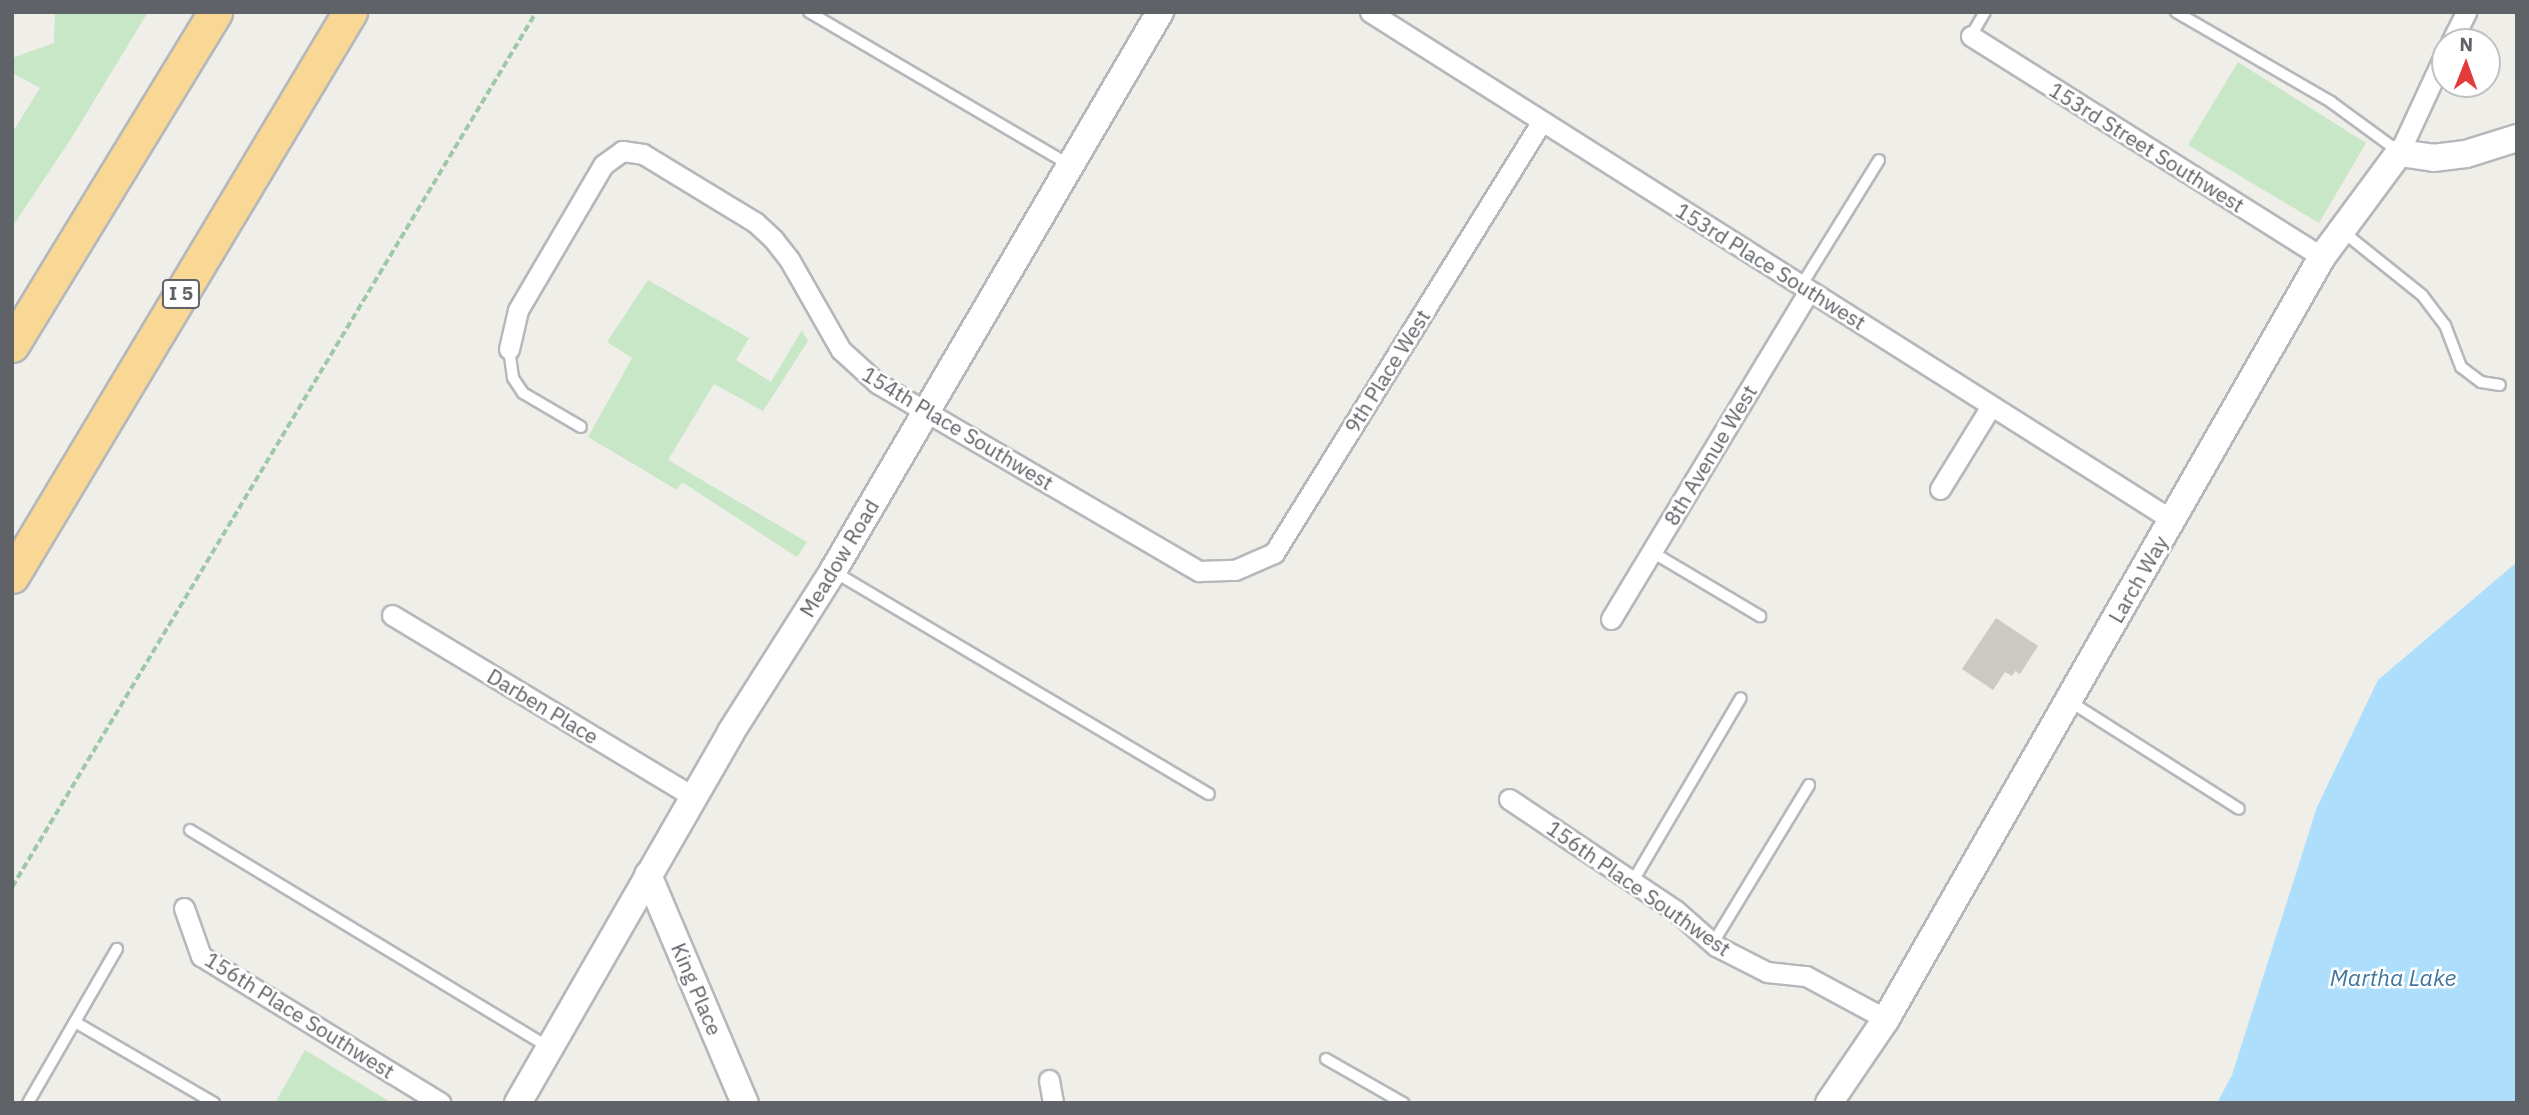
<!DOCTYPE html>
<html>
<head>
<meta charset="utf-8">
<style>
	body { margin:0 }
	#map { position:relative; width:2529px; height:1115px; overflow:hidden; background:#f0eee8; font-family:"IBM Plex Sans",sans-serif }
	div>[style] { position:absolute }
	.green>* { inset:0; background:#c8e7c6 }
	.water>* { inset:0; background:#addffc }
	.building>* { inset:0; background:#ccc9c4 }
	.path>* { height:3.5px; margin-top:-1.75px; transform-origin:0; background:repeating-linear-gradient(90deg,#9fc8a8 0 7px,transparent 0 10.5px) }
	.roads { filter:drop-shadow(2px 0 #b5b8bb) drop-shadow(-2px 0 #b5b8bb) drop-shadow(0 2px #b5b8bb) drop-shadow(0 -2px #b5b8bb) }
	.lane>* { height:10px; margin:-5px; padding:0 5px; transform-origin:5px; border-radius:5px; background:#fff }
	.street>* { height:19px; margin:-9.5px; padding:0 9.5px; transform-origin:9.5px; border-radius:9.5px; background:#fff }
	.secondary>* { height:26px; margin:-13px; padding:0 13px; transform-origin:13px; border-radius:13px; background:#fff }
	.highway>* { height:33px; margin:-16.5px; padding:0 16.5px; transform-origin:16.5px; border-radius:16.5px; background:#f9d896 }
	span { translate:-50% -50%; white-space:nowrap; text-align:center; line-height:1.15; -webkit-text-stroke:5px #fff; paint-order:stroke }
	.shield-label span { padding:2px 5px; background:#fff; border:2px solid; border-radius:5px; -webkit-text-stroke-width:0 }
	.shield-label { font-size:19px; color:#5f6367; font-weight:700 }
	.street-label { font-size:21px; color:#5f6367 }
	.water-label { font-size:23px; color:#42769d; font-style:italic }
	.frame { position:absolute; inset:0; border:14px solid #5f6367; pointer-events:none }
	.north { position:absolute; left:2431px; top:28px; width:70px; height:70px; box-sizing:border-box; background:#fff; border:2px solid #bfc1c2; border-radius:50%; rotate:1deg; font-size:19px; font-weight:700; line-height:28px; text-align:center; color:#5f6367 }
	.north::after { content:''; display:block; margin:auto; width:24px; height:32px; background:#e33b3b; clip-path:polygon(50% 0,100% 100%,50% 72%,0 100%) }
</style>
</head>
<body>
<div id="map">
	<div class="green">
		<div style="clip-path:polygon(55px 12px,148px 12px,72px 137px,12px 227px,12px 133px,40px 88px,12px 73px,12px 58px,54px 43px)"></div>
		<div style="clip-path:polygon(2238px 62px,2366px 143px,2319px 223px,2188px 145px)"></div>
		<div style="clip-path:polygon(648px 280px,749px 338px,736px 360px,771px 382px,802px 330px,808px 341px,763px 411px,714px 384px,668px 460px,807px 542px,797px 557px,682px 482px,677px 490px,588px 437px,632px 358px,607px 342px)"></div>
		<div style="clip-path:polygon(305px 1050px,392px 1103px,275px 1103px)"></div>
	</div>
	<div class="water">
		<div style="clip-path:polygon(2517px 562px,2517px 1103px,2217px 1103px,2232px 1075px,2317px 807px,2378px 680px)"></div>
	</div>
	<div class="building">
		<div style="clip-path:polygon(1996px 618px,2038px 646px,2020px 674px,2015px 671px,2012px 676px,2005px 672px,1993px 690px,1962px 669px)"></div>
	</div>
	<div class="path">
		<div style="left:12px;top:887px;width:1020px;rotate:-59.08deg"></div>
	</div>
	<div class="roads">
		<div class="lane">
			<div style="left:809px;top:12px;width:303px;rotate:30.4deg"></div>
			<div style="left:2176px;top:12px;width:179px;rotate:30.1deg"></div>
			<div style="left:2331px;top:102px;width:83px;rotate:36.2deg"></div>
			<div style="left:1971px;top:36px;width:28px;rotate:-60deg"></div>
			<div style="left:2342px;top:231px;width:102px;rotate:38.7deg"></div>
			<div style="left:2422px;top:295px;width:38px;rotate:53deg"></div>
			<div style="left:2445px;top:325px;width:45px;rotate:69.1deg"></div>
			<div style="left:2461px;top:367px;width:25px;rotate:37deg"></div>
			<div style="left:2481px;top:382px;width:19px;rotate:9deg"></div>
			<div style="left:1801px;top:286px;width:148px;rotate:-58.2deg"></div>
			<div style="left:509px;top:349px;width:29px;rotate:82deg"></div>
			<div style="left:513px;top:378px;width:18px;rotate:56deg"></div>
			<div style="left:523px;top:393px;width:67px;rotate:30.4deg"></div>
			<div style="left:1652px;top:552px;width:126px;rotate:30.7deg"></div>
			<div style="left:833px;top:571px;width:437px;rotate:30.7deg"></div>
			<div style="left:2069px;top:701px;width:201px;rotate:32.4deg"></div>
			<div style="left:190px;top:830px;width:417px;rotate:31.2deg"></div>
			<div style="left:1633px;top:881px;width:212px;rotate:-59.5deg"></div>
			<div style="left:1713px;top:943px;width:185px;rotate:-58.7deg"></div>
			<div style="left:75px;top:1022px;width:161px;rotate:30.2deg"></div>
			<div style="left:1326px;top:1059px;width:89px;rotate:29.7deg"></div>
			<div style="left:28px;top:1103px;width:178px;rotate:-60deg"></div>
		</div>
		<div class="street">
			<div style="left:1370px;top:12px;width:949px;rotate:32.35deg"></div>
			<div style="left:1971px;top:36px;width:415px;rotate:32.2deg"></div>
			<div style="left:2451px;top:42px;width:34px;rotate:-63deg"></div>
			<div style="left:2399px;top:153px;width:109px;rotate:-65.1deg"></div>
			<div style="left:509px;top:349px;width:40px;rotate:-77deg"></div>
			<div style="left:518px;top:310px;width:168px;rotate:-59.6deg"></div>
			<div style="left:603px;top:165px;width:24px;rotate:-36deg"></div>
			<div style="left:622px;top:151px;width:21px;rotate:8deg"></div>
			<div style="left:643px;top:154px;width:131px;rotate:31.3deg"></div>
			<div style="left:755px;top:222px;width:26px;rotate:43deg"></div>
			<div style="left:774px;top:240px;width:24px;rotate:52deg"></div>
			<div style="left:789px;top:259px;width:105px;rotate:60.3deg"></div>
			<div style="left:841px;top:350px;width:49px;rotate:42.5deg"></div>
			<div style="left:877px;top:383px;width:373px;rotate:30.3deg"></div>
			<div style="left:1199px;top:571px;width:36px;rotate:-2deg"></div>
			<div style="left:1235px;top:570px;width:43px;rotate:-23.6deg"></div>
			<div style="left:1274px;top:553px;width:508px;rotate:-58.19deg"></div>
			<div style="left:1940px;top:489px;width:97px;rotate:-58.4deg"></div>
			<div style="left:392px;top:615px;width:353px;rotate:31.1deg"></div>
			<div style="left:1611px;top:619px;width:383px;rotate:-58.9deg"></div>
			<div style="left:1509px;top:799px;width:200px;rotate:33.8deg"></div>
			<div style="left:1675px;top:910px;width:55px;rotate:41.3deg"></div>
			<div style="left:1716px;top:946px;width:57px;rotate:27deg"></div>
			<div style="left:1767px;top:972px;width:39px;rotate:6deg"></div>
			<div style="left:1806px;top:976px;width:91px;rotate:28.3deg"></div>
			<div style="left:184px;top:908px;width:51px;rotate:70.5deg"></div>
			<div style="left:201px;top:956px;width:281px;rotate:31.5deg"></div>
			<div style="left:1049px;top:1080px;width:23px;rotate:80deg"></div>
		</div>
		<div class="secondary">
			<div style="left:648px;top:875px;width:248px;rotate:67deg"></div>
			<div style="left:518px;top:1103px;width:428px;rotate:-60.1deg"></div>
			<div style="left:731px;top:732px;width:191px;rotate:-57.6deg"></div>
			<div style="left:833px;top:571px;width:648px;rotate:-59.67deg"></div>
			<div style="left:1829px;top:1103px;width:102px;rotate:-55.8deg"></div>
			<div style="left:1886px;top:1019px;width:878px;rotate:-60.22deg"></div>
			<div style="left:2322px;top:257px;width:129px;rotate:-53.5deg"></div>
			<div style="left:2399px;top:153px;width:34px;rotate:8deg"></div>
			<div style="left:2433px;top:158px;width:33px;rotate:-7deg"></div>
			<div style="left:2466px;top:154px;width:53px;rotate:-17.4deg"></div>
		</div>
		<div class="highway">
			<div style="left:12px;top:345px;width:390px;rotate:-58.6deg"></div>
			<div style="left:12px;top:576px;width:658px;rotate:-59.07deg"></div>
		</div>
	</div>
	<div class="shield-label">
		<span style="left:181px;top:294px">I 5</span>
	</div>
	<div class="street-label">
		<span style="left:2147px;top:147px;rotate:32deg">153rd Street Southwest</span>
		<span style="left:1771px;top:266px;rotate:32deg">153rd Place Southwest</span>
		<span style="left:1387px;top:371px;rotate:-58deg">9th Place West</span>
		<span style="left:958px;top:428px;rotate:31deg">154th Place Southwest</span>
		<span style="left:1710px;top:455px;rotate:-59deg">8th Avenue West</span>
		<span style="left:839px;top:558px;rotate:-59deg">Meadow Road</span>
		<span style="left:2138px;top:579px;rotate:-60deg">Larch Way</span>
		<span style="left:543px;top:706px;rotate:31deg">Darben Place</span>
		<span style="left:1639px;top:888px;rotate:35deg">156th Place Southwest</span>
		<span style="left:697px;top:989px;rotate:67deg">King Place</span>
		<span style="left:300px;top:1015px;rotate:32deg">156th Place Southwest</span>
	</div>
	<div class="water-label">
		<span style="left:2393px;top:977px">Martha Lake</span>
	</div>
	<div class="frame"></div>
	<div class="north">N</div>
</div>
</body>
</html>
